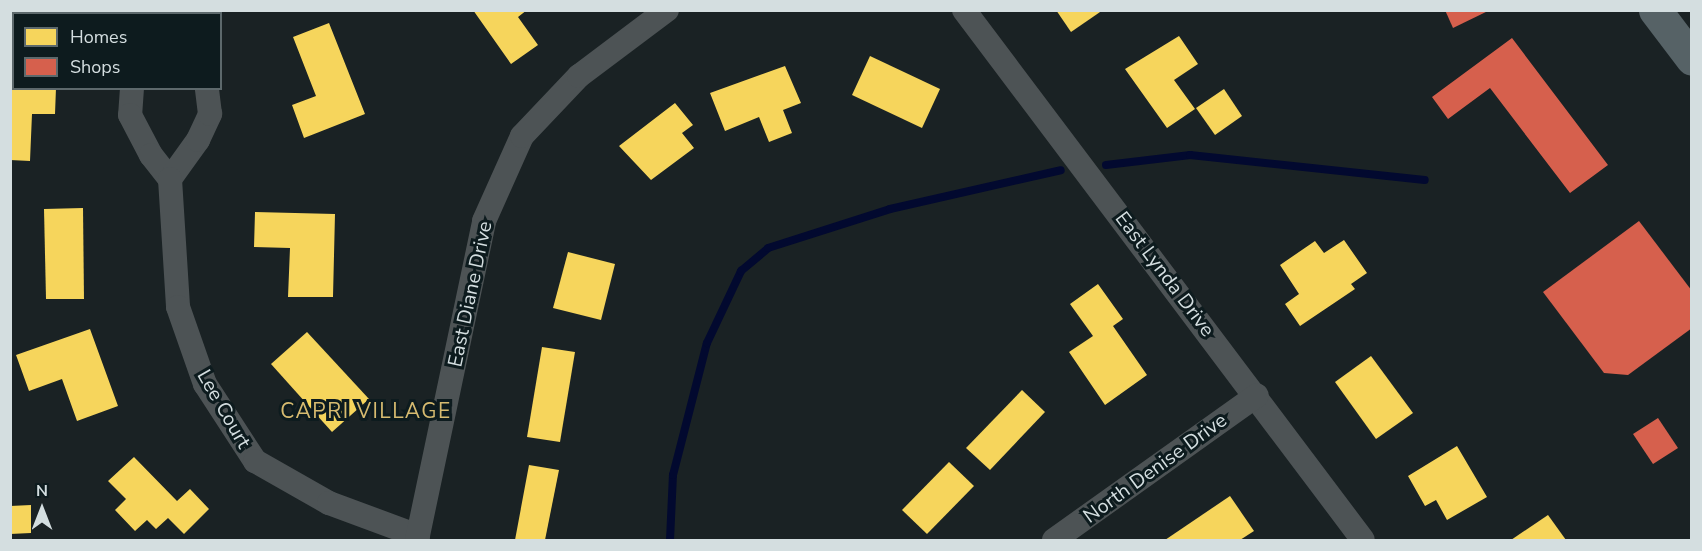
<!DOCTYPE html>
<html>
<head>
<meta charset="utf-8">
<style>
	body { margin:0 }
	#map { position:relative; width:1702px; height:551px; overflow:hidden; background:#1a2224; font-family:"Nunito Sans",sans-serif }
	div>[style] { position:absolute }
	.homes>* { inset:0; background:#f6d55c }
	.shops>* { inset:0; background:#d6604d }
	.stream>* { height:8px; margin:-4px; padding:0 4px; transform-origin:4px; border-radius:4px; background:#02092f }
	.street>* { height:24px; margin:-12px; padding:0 12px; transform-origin:12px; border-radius:12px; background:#4d5355 }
	.primary>* { height:33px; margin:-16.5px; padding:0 16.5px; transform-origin:16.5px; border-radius:16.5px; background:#566266 }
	span { translate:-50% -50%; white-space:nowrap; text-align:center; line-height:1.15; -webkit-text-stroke:6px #0d1b1e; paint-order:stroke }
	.street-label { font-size:20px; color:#d4dee0 }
	.neighbourhood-label { font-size:21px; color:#d7bb70; letter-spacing:1.5px }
	.frame { position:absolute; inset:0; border:12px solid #d4dee0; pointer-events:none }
	.legend { position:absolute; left:12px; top:12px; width:210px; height:78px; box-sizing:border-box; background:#0d1b1e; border:2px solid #5d696c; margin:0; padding:8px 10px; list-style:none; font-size:18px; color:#d4dee0 }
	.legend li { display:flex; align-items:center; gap:12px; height:30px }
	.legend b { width:30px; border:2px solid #5d696c }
	.north { position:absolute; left:12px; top:479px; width:60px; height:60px; -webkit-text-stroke:4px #0d1b1e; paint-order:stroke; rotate:0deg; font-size:16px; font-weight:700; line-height:24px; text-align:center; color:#d4dee0 }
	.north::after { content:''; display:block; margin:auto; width:21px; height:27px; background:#d4dee0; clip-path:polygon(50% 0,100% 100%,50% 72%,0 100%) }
</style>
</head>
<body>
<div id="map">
	<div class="homes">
		<div style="clip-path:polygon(473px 10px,527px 10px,518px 17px,538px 45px,511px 64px)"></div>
		<div style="clip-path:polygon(1056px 10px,1103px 10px,1071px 32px)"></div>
		<div style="clip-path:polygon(329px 23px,365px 114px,304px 138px,292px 105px,316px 96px,293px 37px)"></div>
		<div style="clip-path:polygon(1179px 36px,1198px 64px,1174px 80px,1195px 109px,1167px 128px,1125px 69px)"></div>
		<div style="clip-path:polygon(870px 56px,940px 89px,922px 128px,852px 95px)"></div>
		<div style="clip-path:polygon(785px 66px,801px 103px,783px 110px,792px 133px,769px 142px,759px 117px,725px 131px,710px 93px)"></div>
		<div style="clip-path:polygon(10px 83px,14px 88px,56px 88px,55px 114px,32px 114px,30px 161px,10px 160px)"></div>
		<div style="clip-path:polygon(1224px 89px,1242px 116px,1215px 135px,1196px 108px)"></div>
		<div style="clip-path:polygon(675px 103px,693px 125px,682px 133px,694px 148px,651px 180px,619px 146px)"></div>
		<div style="clip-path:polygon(83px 208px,84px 299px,46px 299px,44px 209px)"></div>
		<div style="clip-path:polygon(255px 212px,335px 214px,333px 297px,288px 297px,290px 248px,254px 247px)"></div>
		<div style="clip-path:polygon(1344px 240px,1367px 273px,1351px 284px,1355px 289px,1300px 326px,1285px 304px,1299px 294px,1280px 265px,1315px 241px,1324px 253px)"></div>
		<div style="clip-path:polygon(568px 252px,615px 264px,601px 320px,553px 308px)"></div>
		<div style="clip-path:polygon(1098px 284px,1123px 319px,1113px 326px,1147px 375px,1105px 405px,1069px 352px,1093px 336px,1070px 304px)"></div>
		<div style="clip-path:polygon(90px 329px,118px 406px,77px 421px,62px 379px,29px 391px,16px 355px)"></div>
		<div style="clip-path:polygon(307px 332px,369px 399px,332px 432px,271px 364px)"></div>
		<div style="clip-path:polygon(542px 347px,575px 352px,560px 442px,527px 437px)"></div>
		<div style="clip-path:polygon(1371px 356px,1413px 413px,1376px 439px,1335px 382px)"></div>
		<div style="clip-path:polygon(1022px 390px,1045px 412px,990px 470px,966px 448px)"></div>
		<div style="clip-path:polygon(1457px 446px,1487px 497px,1447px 520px,1436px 500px,1425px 506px,1408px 476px)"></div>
		<div style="clip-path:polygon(134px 457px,177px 501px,190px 489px,209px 509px,184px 534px,168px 518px,156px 529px,147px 520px,135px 531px,115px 510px,126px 499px,108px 481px)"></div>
		<div style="clip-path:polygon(949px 462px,974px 486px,927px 534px,902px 510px)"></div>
		<div style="clip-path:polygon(529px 465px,559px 470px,545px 540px,515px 540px)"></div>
		<div style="clip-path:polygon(1230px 496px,1254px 531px,1240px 540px,1165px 540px)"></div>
		<div style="clip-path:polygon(31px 505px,31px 533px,10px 534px,10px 506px)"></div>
		<div style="clip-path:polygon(1548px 515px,1566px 540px,1511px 540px)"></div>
	</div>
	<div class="shops">
		<div style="clip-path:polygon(1445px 10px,1490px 10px,1453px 28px)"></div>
		<div style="clip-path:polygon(1512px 38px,1608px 165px,1570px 193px,1490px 88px,1448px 119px,1432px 97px)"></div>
		<div style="clip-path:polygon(1639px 221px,1692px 291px,1692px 328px,1628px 375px,1604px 373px,1543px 292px)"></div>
		<div style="clip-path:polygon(1658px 418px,1678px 448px,1653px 464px,1633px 434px)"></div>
	</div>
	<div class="stream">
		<div style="left:1106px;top:165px;width:85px;rotate:-6.8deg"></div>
		<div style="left:1190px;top:155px;width:236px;rotate:6.1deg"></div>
		<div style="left:670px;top:540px;width:65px;rotate:-87.4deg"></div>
		<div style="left:673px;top:475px;width:136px;rotate:-75.6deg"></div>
		<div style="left:707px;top:343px;width:80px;rotate:-64.7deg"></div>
		<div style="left:741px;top:271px;width:35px;rotate:-40deg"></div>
		<div style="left:768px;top:248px;width:128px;rotate:-17.7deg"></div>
		<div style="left:890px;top:209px;width:175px;rotate:-12.8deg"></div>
	</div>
	<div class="street">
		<div style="left:964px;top:10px;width:663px;rotate:53.03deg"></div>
		<div style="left:132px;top:88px;width:27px;rotate:94deg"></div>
		<div style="left:130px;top:115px;width:45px;rotate:62.3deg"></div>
		<div style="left:151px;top:155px;width:31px;rotate:52deg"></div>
		<div style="left:170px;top:179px;width:48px;rotate:-54.3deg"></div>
		<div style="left:198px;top:140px;width:29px;rotate:-65deg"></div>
		<div style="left:210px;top:114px;width:26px;rotate:-97deg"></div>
		<div style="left:170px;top:179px;width:128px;rotate:86.4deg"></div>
		<div style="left:178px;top:307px;width:82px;rotate:70.7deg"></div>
		<div style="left:205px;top:384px;width:92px;rotate:57deg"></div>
		<div style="left:255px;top:461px;width:85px;rotate:29.6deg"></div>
		<div style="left:329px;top:503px;width:95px;rotate:20.3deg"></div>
		<div style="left:417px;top:540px;width:326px;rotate:-78.1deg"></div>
		<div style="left:484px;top:221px;width:93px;rotate:-65.9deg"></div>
		<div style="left:522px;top:136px;width:83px;rotate:-46.5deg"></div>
		<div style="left:579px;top:76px;width:110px;rotate:-36.9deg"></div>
		<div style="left:1054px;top:540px;width:249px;rotate:-35.5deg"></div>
	</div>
	<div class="primary">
		<div style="left:1655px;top:10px;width:61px;rotate:52.9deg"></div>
	</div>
	<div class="street-label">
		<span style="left:1165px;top:274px;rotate:53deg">East Lynda Drive</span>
		<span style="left:470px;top:294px;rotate:-78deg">East Diane Drive</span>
		<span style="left:224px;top:409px;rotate:60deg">Lee Court</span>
		<span style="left:1155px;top:468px;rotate:-36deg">North Denise Drive</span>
	</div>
	<div class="neighbourhood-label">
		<span style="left:366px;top:411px">CAPRI VILLAGE</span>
	</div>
	<div class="frame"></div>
	<ul class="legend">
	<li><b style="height:16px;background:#f6d55c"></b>Homes</li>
	<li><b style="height:16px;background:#d6604d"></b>Shops</li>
	</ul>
	<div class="north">N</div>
</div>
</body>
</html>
